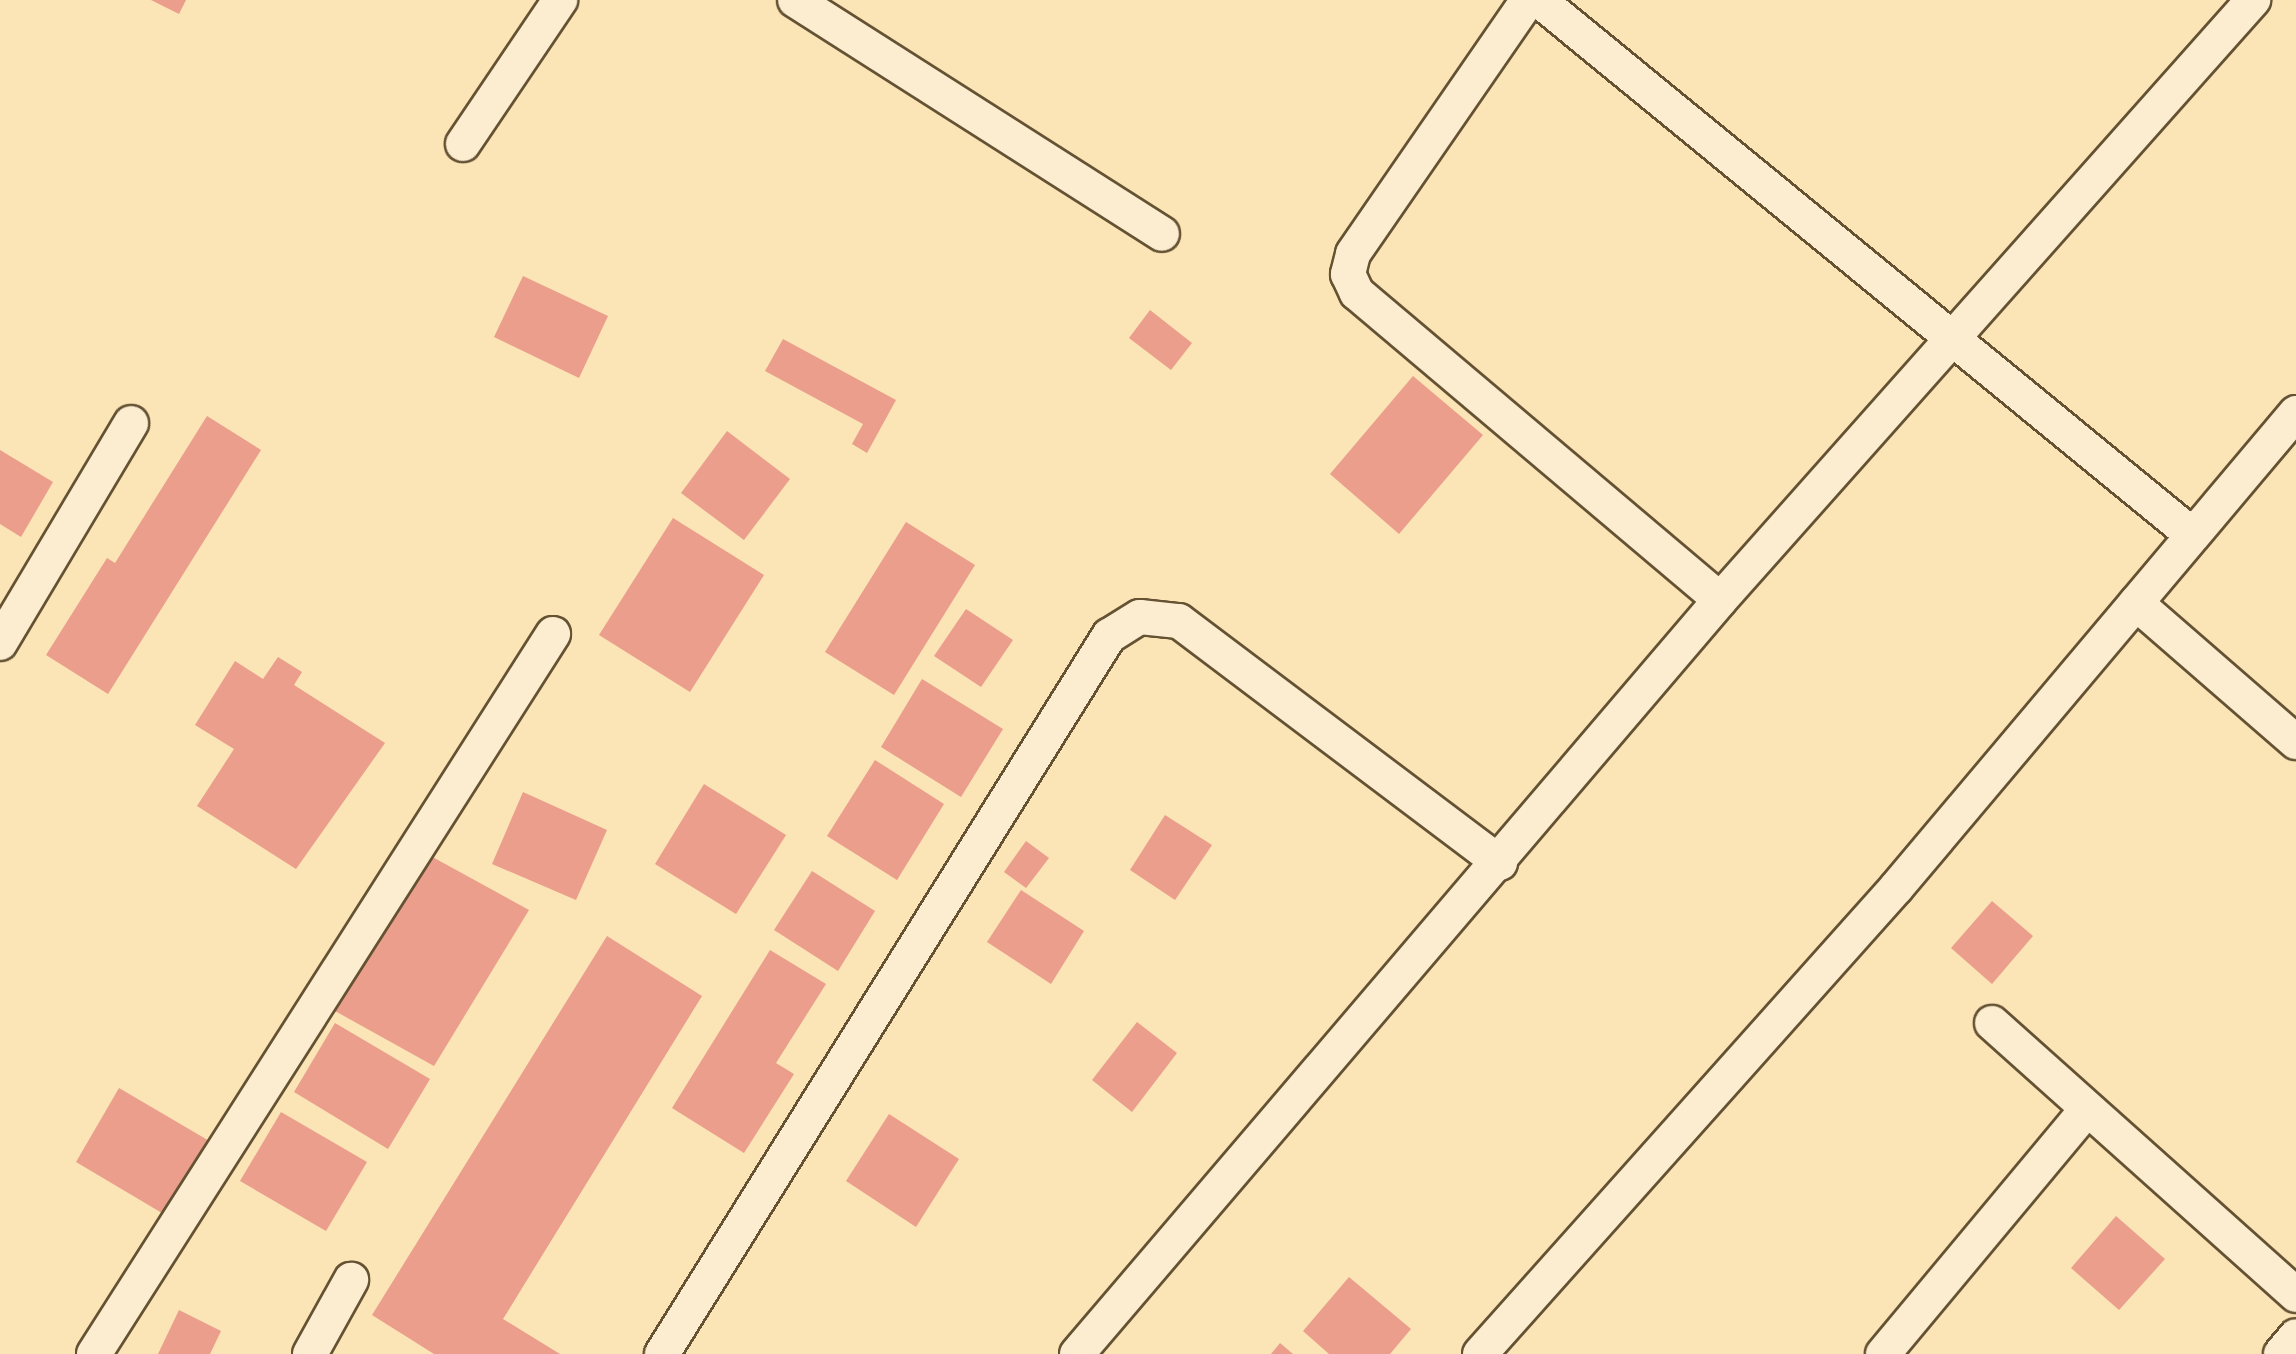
<!DOCTYPE html>
<html>
<head>
<meta charset="utf-8">
<style>
	body { margin:0 }
	#map { position:relative; width:2296px; height:1354px; overflow:hidden; background:#fbe4b6; font-family:"Libre Bodoni",serif }
	div>[style] { position:absolute }
	.building>* { inset:0; background:#ea9e8b }
	.roads { filter:drop-shadow(2px 0 #645233) drop-shadow(-2px 0 #645233) drop-shadow(0 2px #645233) drop-shadow(0 -2px #645233) }
	.minor>* { height:34px; margin:-17px; padding:0 17px; transform-origin:17px; border-radius:17px; background:#fcedd0 }
	span { translate:-50% -50%; white-space:nowrap; text-align:center; line-height:1.15; -webkit-text-stroke:6px #fcedd0; paint-order:stroke }
</style>
</head>
<body>
<div id="map">
	<div class="building">
		<div style="clip-path:polygon(151px 0,186px 0,179px 14px)"></div>
		<div style="clip-path:polygon(523px 276px,608px 316px,579px 378px,494px 337px)"></div>
		<div style="clip-path:polygon(1150px 310px,1192px 343px,1171px 370px,1129px 338px)"></div>
		<div style="clip-path:polygon(783px 339px,896px 400px,867px 453px,852px 444px,863px 424px,765px 371px)"></div>
		<div style="clip-path:polygon(1413px 376px,1483px 435px,1399px 534px,1330px 474px)"></div>
		<div style="clip-path:polygon(207px 416px,261px 450px,108px 694px,46px 655px,107px 558px,115px 563px)"></div>
		<div style="clip-path:polygon(727px 431px,790px 479px,744px 540px,681px 493px)"></div>
		<div style="clip-path:polygon(0 450px,53px 482px,21px 537px,0 524px)"></div>
		<div style="clip-path:polygon(673px 518px,764px 575px,690px 692px,599px 635px)"></div>
		<div style="clip-path:polygon(906px 522px,975px 565px,894px 695px,825px 652px)"></div>
		<div style="clip-path:polygon(966px 609px,1013px 640px,981px 687px,934px 656px)"></div>
		<div style="clip-path:polygon(278px 657px,302px 672px,294px 685px,385px 743px,296px 869px,197px 806px,234px 749px,195px 725px,235px 661px,263px 679px)"></div>
		<div style="clip-path:polygon(922px 679px,1003px 729px,961px 797px,881px 747px)"></div>
		<div style="clip-path:polygon(875px 760px,944px 804px,897px 880px,827px 836px)"></div>
		<div style="clip-path:polygon(704px 784px,786px 835px,736px 914px,655px 864px)"></div>
		<div style="clip-path:polygon(523px 792px,607px 830px,576px 900px,492px 864px)"></div>
		<div style="clip-path:polygon(1165px 815px,1212px 845px,1175px 900px,1130px 870px)"></div>
		<div style="clip-path:polygon(1026px 841px,1049px 858px,1026px 888px,1004px 872px)"></div>
		<div style="clip-path:polygon(427px 854px,529px 910px,434px 1066px,335px 1011px)"></div>
		<div style="clip-path:polygon(812px 871px,875px 911px,838px 971px,774px 930px)"></div>
		<div style="clip-path:polygon(1021px 890px,1084px 931px,1051px 984px,987px 942px)"></div>
		<div style="clip-path:polygon(1992px 901px,2033px 936px,1992px 984px,1951px 948px)"></div>
		<div style="clip-path:polygon(607px 936px,702px 996px,503px 1319px,560px 1354px,434px 1354px,372px 1315px)"></div>
		<div style="clip-path:polygon(770px 950px,826px 984px,776px 1063px,794px 1074px,744px 1153px,672px 1108px)"></div>
		<div style="clip-path:polygon(1137px 1022px,1177px 1053px,1132px 1112px,1092px 1080px)"></div>
		<div style="clip-path:polygon(335px 1023px,430px 1079px,388px 1149px,294px 1092px)"></div>
		<div style="clip-path:polygon(119px 1088px,211px 1142px,167px 1216px,76px 1162px)"></div>
		<div style="clip-path:polygon(281px 1112px,367px 1162px,326px 1231px,240px 1181px)"></div>
		<div style="clip-path:polygon(889px 1114px,959px 1159px,916px 1227px,846px 1181px)"></div>
		<div style="clip-path:polygon(2116px 1216px,2165px 1259px,2119px 1310px,2071px 1268px)"></div>
		<div style="clip-path:polygon(1349px 1277px,1411px 1329px,1390px 1354px,1329px 1354px,1303px 1331px)"></div>
		<div style="clip-path:polygon(179px 1310px,221px 1331px,210px 1354px,158px 1354px)"></div>
		<div style="clip-path:polygon(1280px 1343px,1293px 1354px,1271px 1354px)"></div>
	</div>
	<div class="roads">
		<div class="minor">
			<div style="left:795px;top:0;width:435px;rotate:32.5deg"></div>
			<div style="left:1528px;top:0;width:308px;rotate:124.6deg"></div>
			<div style="left:1353px;top:254px;width:21px;rotate:104deg"></div>
			<div style="left:1348px;top:274px;width:21px;rotate:65deg"></div>
			<div style="left:1357px;top:293px;width:475px;rotate:40.2deg"></div>
			<div style="left:1539px;top:0;width:841px;rotate:39.31deg"></div>
			<div style="left:463px;top:144px;width:174px;rotate:-56deg"></div>
			<div style="left:2136px;top:603px;width:212px;rotate:41deg"></div>
			<div style="left:0;top:643px;width:256px;rotate:-59.2deg"></div>
			<div style="left:1992px;top:1023px;width:408px;rotate:41.8deg"></div>
			<div style="left:94px;top:1354px;width:854px;rotate:-57.48deg"></div>
			<div style="left:310px;top:1354px;width:85px;rotate:-61deg"></div>
			<div style="left:662px;top:1354px;width:846px;rotate:-58.1deg"></div>
			<div style="left:1109px;top:636px;width:36px;rotate:-32deg"></div>
			<div style="left:1140px;top:617px;width:39px;rotate:6deg"></div>
			<div style="left:1179px;top:621px;width:402px;rotate:37deg"></div>
			<div style="left:1077px;top:1354px;width:991px;rotate:-49.54deg"></div>
			<div style="left:1720px;top:600px;width:803px;rotate:-48.38deg"></div>
			<div style="left:1480px;top:1354px;width:625px;rotate:-48.24deg"></div>
			<div style="left:1896px;top:888px;width:621px;rotate:-49.9deg"></div>
			<div style="left:1883px;top:1354px;width:319px;rotate:-50.2deg"></div>
			<div style="left:2281px;top:1354px;width:23px;rotate:-50deg"></div>
		</div>
	</div>
</div>
</body>
</html>
